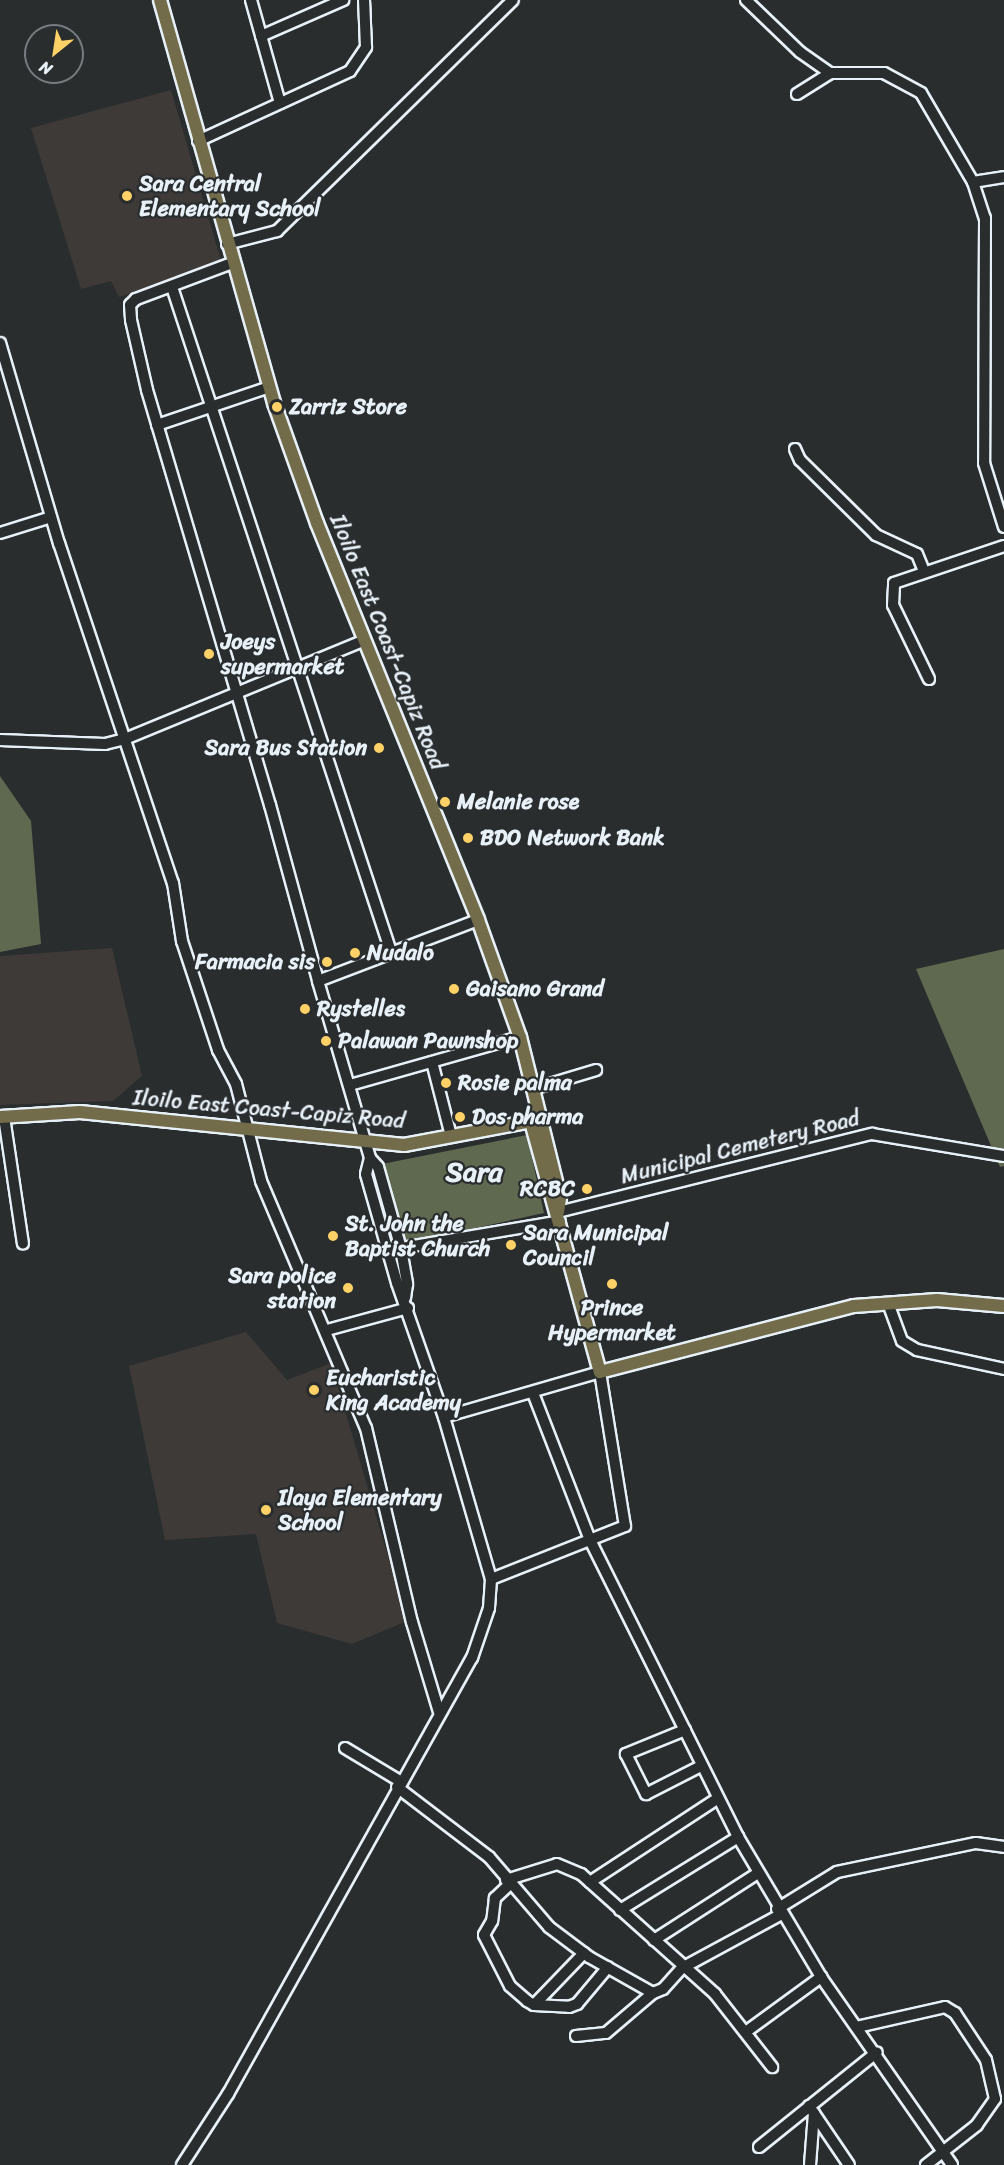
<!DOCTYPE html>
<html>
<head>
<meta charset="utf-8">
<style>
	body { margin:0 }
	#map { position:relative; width:1004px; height:2165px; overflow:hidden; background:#2a2d2e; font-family:Sriracha,sans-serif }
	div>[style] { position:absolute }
	.built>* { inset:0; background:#3d3a38 }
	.green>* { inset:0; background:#5f6950 }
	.roads { filter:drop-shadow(2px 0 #e8f1f8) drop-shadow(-2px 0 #e8f1f8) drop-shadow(0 2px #e8f1f8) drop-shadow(0 -2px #e8f1f8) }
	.minor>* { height:10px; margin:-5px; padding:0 5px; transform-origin:5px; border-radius:5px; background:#2a2d2e }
	.major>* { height:12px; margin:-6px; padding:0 6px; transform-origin:6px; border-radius:6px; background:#726c4b }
	.dots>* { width:16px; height:16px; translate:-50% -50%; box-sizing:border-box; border:3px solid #2a2d2e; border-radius:50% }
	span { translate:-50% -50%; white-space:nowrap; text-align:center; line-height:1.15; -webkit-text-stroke:4.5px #2a2d2e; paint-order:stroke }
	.poi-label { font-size:22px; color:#e8f1f8; font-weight:700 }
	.left { translate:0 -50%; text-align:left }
	.right { translate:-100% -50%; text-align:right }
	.street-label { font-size:22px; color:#e8f1f8 }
	.district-label { font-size:28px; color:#e8f1f8; font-weight:700 }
	.north { position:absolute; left:24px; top:24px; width:60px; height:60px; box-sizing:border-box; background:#2a2d2e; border:2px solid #767b7f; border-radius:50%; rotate:210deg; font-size:16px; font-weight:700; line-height:24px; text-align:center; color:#e8f1f8 }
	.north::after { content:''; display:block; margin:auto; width:21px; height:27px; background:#ffd166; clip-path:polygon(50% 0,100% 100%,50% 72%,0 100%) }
</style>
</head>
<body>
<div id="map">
	<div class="built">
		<div style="clip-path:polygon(171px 90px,222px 264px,119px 297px,111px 281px,81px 289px,31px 128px)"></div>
		<div style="clip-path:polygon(112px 948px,142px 1076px,113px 1101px,0 1105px,0 956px)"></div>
		<div style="clip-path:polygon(246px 1332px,287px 1380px,331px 1363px,407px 1621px,352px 1644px,277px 1623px,256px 1534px,165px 1540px,129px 1366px)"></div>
	</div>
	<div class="green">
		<div style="clip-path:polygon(0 776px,31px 821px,41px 944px,0 952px)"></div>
		<div style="clip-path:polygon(1004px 949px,1004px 1166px,1000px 1167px,916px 969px)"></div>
		<div style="clip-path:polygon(527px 1135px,544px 1213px,402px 1244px,382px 1164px)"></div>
	</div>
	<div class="roads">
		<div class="minor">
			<div style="left:251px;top:0;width:107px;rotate:74.3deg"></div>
			<div style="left:746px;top:0;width:75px;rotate:43.9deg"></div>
			<div style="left:800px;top:52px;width:37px;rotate:35deg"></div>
			<div style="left:830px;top:73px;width:54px"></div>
			<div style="left:884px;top:73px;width:42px;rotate:28.4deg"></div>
			<div style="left:921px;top:93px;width:103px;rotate:59.7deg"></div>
			<div style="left:973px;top:182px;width:38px;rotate:72deg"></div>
			<div style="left:985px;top:218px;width:245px;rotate:90.2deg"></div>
			<div style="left:984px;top:463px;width:67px;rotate:72.6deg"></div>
			<div style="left:261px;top:36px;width:90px;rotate:-23.7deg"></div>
			<div style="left:797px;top:94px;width:39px;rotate:-32deg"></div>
			<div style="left:198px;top:141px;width:167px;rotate:-24.7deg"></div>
			<div style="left:350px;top:71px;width:29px;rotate:-56deg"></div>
			<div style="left:366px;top:47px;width:47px;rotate:-92.4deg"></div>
			<div style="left:973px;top:182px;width:31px;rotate:-9deg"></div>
			<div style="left:227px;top:244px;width:52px;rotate:-14.6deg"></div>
			<div style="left:277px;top:231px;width:330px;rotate:-44.4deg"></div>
			<div style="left:232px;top:263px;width:103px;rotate:159.4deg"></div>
			<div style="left:136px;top:299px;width:8px;rotate:135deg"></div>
			<div style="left:130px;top:305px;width:15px;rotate:86deg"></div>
			<div style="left:131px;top:320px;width:72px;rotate:77.1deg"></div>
			<div style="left:147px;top:390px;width:433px;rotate:73.5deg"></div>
			<div style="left:270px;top:805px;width:182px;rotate:74.7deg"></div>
			<div style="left:318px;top:981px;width:184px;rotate:73.6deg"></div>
			<div style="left:370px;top:1158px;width:12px;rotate:48deg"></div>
			<div style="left:378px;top:1167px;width:85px;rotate:74.3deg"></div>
			<div style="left:401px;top:1249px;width:36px;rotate:80deg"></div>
			<div style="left:407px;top:1284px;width:14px;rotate:98deg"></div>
			<div style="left:172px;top:287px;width:700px;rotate:71.77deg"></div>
			<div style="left:0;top:343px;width:209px;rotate:73.6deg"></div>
			<div style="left:59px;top:543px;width:359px;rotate:71.5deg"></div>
			<div style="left:173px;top:883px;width:59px;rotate:81.2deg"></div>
			<div style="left:182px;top:941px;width:115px;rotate:71.7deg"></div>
			<div style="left:218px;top:1050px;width:38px;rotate:62deg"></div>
			<div style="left:236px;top:1084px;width:100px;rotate:75.5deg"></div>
			<div style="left:261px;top:1181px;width:268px;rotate:67deg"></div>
			<div style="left:366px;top:1428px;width:199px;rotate:76.7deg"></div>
			<div style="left:412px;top:1622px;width:94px;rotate:73.3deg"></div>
			<div style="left:157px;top:425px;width:118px;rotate:-18.7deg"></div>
			<div style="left:795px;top:449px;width:12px;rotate:66deg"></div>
			<div style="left:800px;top:460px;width:107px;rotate:44.6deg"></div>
			<div style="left:876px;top:535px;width:45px;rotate:24.9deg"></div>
			<div style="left:917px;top:554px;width:18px;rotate:68deg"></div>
			<div style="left:0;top:533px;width:53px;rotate:-17.4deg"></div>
			<div style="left:929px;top:679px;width:82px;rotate:-115.9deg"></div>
			<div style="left:893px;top:605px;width:22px;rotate:-87deg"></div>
			<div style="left:894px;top:583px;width:116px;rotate:-18.6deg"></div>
			<div style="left:0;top:740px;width:105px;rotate:2.2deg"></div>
			<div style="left:105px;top:744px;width:21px;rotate:-14deg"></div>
			<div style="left:125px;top:739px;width:257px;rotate:-22.4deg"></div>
			<div style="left:318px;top:981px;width:171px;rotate:-20.9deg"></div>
			<div style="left:432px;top:1062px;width:76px;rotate:75.6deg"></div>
			<div style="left:350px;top:1085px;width:177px;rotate:-15.8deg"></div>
			<div style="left:533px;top:1089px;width:66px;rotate:-16.8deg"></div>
			<div style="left:4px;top:1117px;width:128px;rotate:81.5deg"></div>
			<div style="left:558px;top:1212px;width:324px;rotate:-14deg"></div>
			<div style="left:872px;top:1134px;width:134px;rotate:9.5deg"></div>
			<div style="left:395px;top:1249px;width:167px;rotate:-9.6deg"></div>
			<div style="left:888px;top:1303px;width:40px;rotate:69.8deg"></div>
			<div style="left:902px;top:1341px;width:17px;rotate:31deg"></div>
			<div style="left:917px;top:1350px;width:89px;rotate:12.3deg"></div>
			<div style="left:327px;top:1330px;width:84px;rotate:-15.2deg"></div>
			<div style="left:533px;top:1393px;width:158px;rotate:68.8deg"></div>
			<div style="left:590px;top:1540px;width:332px;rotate:63.5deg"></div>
			<div style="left:738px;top:1837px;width:163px;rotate:59.3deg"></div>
			<div style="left:821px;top:1977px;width:229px;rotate:55.1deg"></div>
			<div style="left:444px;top:1417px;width:162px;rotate:-16.1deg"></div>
			<div style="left:600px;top:1372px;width:156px;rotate:80.8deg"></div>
			<div style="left:625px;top:1526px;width:144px;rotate:158.4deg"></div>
			<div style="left:685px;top:1730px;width:64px;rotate:157.9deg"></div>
			<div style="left:626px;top:1754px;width:45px;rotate:63.4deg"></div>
			<div style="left:646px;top:1794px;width:62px;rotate:-27deg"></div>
			<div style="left:345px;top:1748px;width:64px;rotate:31deg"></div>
			<div style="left:397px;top:1787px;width:116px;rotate:37.3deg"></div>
			<div style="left:489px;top:1857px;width:92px;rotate:49.4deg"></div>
			<div style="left:549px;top:1927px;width:50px;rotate:36.9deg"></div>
			<div style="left:589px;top:1957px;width:73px;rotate:29.4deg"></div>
			<div style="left:653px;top:1993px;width:11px;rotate:-22deg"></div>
			<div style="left:663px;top:1989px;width:28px;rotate:-48deg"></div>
			<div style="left:682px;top:1968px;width:111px;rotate:-28.4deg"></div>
			<div style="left:506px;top:1880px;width:53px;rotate:-17.4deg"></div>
			<div style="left:557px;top:1864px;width:26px;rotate:23deg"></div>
			<div style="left:581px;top:1874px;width:180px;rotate:41.8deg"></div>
			<div style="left:715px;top:1994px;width:93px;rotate:52deg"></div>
			<div style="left:590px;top:1882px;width:152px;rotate:-33.2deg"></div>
			<div style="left:510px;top:1884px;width:21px;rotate:137deg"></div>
			<div style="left:495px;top:1898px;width:23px;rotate:97deg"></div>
			<div style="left:492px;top:1921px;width:16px;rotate:120deg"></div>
			<div style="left:484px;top:1935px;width:57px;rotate:63deg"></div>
			<div style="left:510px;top:1986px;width:23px;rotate:41deg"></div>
			<div style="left:527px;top:2001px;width:8px;rotate:30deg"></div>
			<div style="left:534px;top:2005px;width:35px;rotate:3deg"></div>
			<div style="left:569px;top:2007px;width:9px;rotate:-21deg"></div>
			<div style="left:577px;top:2004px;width:48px;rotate:-50deg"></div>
			<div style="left:777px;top:1909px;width:70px;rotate:-31.7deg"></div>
			<div style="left:837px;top:1872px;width:142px;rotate:-11.8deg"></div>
			<div style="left:976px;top:1843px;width:28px;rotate:8deg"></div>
			<div style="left:620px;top:1910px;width:139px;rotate:-31.7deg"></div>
			<div style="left:654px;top:1940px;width:124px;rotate:-32.8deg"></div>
			<div style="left:534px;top:2005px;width:72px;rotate:-46.1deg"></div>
			<div style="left:857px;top:2027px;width:90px;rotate:-12.8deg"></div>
			<div style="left:945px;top:2007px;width:12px;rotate:31deg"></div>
			<div style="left:955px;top:2013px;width:56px;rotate:56.6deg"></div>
			<div style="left:986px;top:2060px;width:40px;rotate:77deg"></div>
			<div style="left:995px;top:2099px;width:32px;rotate:125deg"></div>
			<div style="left:977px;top:2125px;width:65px;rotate:141.9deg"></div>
			<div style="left:747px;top:2031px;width:92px;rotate:-36.1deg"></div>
			<div style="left:576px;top:2036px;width:30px;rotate:-6deg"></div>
			<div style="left:606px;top:2033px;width:62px;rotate:-40.4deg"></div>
			<div style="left:809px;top:2106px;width:71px;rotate:55.9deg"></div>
			<div style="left:759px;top:2147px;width:151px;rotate:-38.8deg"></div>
			<div style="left:182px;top:2165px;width:85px;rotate:-57.1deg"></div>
			<div style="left:228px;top:2094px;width:500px;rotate:-60.8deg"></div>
			<div style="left:472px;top:1658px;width:53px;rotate:-71.2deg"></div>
			<div style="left:489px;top:1608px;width:29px;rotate:-86deg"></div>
			<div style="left:491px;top:1579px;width:169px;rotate:-106.2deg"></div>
			<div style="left:444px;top:1417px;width:142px;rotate:-109.3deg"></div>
			<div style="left:397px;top:1283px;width:113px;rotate:-105.9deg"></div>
			<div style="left:366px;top:1174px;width:16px;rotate:-76deg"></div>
			<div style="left:810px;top:2165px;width:52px;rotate:-85.6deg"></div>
		</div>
		<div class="major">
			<div style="left:160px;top:0;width:419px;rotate:74.2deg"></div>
			<div style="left:274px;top:403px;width:127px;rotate:70.3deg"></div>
			<div style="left:317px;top:523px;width:428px;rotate:67.9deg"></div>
			<div style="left:478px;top:920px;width:124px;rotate:70.3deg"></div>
			<div style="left:520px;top:1037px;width:166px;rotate:76deg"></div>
			<div style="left:560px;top:1198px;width:14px;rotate:98deg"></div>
			<div style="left:0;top:1117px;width:80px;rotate:-3.6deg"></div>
			<div style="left:80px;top:1112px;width:326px;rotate:5.8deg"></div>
			<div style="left:404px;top:1145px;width:135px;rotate:-10.6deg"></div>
			<div style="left:531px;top:1122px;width:259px;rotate:74.6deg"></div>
			<div style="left:600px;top:1372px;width:262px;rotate:-14.6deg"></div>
			<div style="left:854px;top:1306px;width:83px;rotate:-4.1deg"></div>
			<div style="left:937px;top:1300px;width:67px;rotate:5.1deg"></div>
		</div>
	</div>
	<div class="dots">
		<div style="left:127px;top:196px;background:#ffd166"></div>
		<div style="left:277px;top:407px;background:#ffd166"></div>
		<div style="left:209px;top:654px;background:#ffd166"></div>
		<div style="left:379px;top:748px;background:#ffd166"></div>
		<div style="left:445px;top:802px;background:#ffd166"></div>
		<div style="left:468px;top:838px;background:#ffd166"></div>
		<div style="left:355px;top:953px;background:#ffd166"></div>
		<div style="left:327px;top:962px;background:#ffd166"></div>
		<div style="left:454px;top:989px;background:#ffd166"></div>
		<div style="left:305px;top:1009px;background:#ffd166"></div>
		<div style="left:326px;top:1041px;background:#ffd166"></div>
		<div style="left:446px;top:1083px;background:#ffd166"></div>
		<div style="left:460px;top:1117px;background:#ffd166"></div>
		<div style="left:587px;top:1189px;background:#ffd166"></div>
		<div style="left:333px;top:1236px;background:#ffd166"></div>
		<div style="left:511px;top:1245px;background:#ffd166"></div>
		<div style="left:612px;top:1284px;background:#ffd166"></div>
		<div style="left:348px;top:1288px;background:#ffd166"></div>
		<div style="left:314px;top:1390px;background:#ffd166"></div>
		<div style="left:266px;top:1510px;background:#ffd166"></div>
	</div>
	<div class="poi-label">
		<span class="left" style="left:139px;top:196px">Sara Central<br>Elementary School</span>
		<span class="left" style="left:289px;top:407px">Zarriz Store</span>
		<span class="left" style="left:221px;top:654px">Joeys<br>supermarket</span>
		<span class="right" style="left:367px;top:748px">Sara Bus Station</span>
		<span class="left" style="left:457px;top:802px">Melanie rose</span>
		<span class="left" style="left:480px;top:838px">BDO Network Bank</span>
		<span class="left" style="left:367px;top:953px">Nudalo</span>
		<span class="right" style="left:315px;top:962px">Farmacia sis</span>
		<span class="left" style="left:466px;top:989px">Gaisano Grand</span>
		<span class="left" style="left:317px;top:1009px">Rystelles</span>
		<span class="left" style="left:338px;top:1041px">Palawan Pawnshop</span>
		<span class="left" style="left:458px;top:1083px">Rosie palma</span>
		<span class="left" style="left:472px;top:1117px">Dos pharma</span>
		<span class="right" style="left:575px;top:1189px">RCBC</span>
		<span class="left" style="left:345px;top:1236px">St. John the<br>Baptist Church</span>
		<span class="left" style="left:523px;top:1245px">Sara Municipal<br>Council</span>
		<span class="right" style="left:336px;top:1288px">Sara police<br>station</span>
		<span style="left:612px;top:1320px">Prince<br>Hypermarket</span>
		<span class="left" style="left:326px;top:1390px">Eucharistic<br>King Academy</span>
		<span class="left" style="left:278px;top:1510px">Ilaya Elementary<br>School</span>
	</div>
	<div class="street-label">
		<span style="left:388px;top:642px;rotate:68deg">Iloilo East Coast-Capiz Road</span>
		<span style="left:269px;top:1109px;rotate:5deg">Iloilo East Coast-Capiz Road</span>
		<span style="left:740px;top:1147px;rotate:-14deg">Municipal Cemetery Road</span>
	</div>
	<div class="district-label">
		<span style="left:474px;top:1172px">Sara</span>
	</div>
	<div class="north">N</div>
</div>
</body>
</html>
